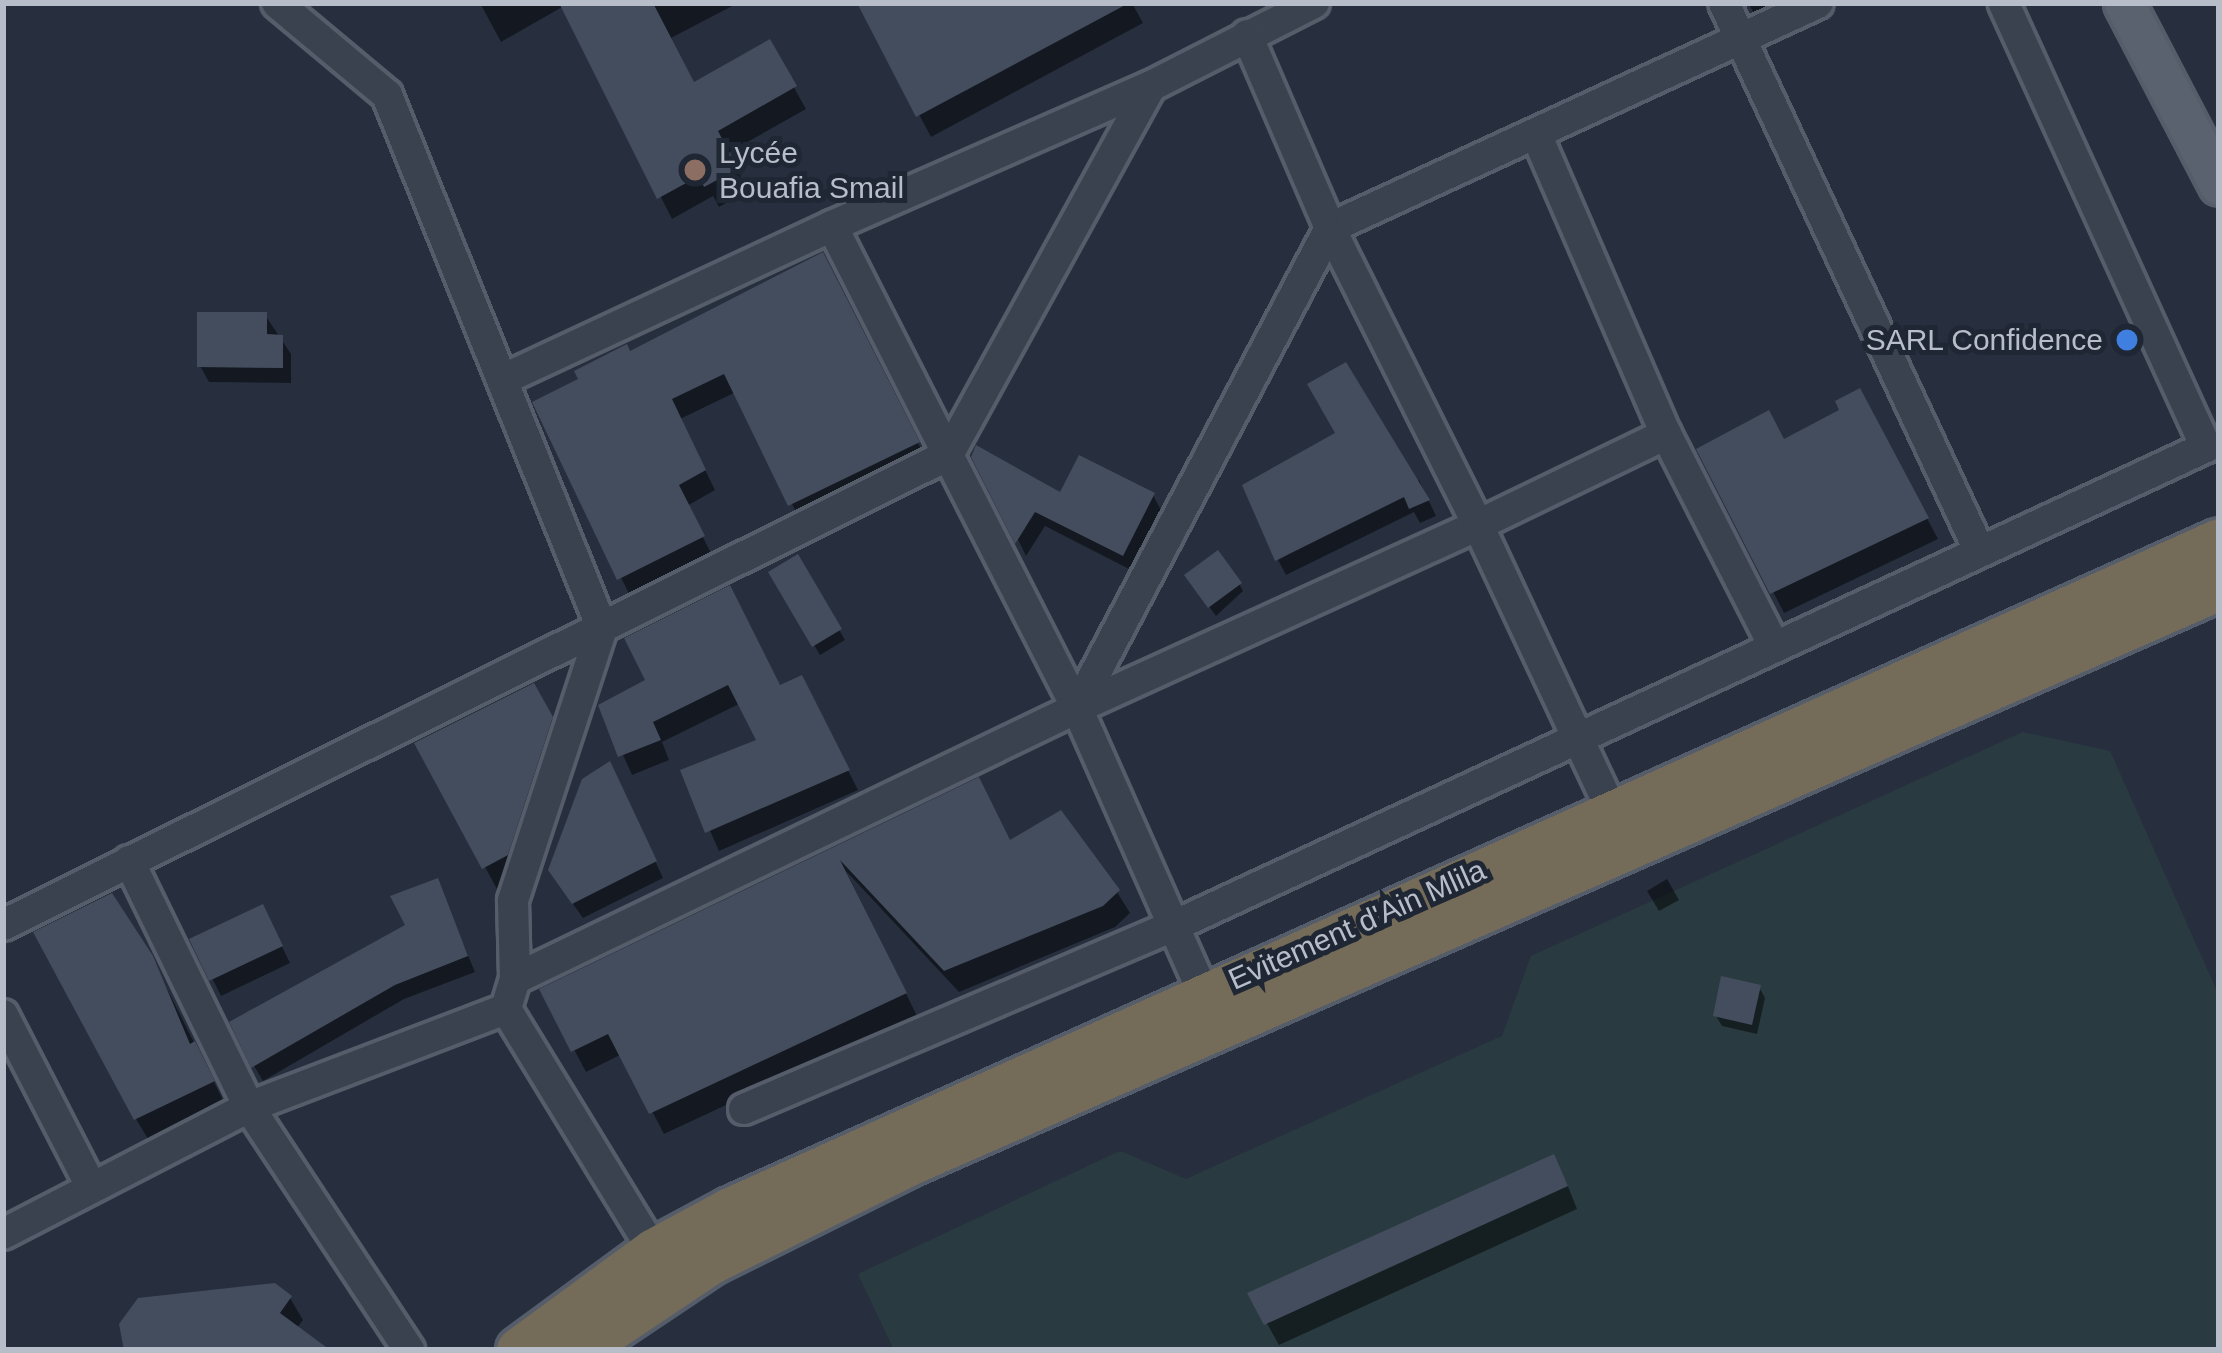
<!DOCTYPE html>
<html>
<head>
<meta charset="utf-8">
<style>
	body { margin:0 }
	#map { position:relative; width:2222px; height:1353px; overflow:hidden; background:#272f3f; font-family:Helvetica,sans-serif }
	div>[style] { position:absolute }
	.green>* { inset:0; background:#293b40 }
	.shadow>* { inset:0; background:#0007 }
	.building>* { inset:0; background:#444d5e }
	.roads { filter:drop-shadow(3px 0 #565d6a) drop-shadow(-3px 0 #565d6a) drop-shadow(0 3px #565d6a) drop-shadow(0 -3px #565d6a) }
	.minor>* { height:30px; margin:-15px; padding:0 15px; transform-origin:15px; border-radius:15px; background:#3b424f }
	.major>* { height:39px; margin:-19.5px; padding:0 19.5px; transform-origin:19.5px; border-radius:19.5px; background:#5a616f }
	.highway>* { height:45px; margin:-22.5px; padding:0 22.5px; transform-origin:22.5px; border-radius:22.5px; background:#746c59 }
	.dots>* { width:33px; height:33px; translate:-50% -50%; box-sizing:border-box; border:6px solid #202734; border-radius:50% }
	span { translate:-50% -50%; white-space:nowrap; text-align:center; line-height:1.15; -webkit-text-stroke:10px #202734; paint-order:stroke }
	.poi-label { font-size:30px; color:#b8bdca }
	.left { translate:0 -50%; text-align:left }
	.right { translate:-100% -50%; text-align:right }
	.street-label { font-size:30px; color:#b8bdca }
	.frame { position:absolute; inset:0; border:6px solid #b8bdca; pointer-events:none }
</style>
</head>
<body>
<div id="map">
	<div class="green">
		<div style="clip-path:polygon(2023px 732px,2110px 751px,2219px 996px,2219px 1350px,894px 1350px,858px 1274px,1120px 1151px,1186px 1179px,1502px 1036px,1531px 956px)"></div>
	</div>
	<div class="shadow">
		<div style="clip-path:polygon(480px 3px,738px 3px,669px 39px,694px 86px,769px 43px,806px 109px,728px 153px,748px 191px,719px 207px,713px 196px,672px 219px,564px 6px,501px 42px)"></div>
		<div style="clip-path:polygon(860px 3px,1132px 3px,1143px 23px,931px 137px)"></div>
		<div style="clip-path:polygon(1748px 3px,1822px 3px,1765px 32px)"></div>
		<div style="clip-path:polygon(833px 275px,928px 463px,802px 524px,736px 392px,680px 419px,715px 490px,687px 506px,713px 557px,631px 598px,536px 403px,629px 355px)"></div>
		<div style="clip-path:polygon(265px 315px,291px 354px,291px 383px,209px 382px,200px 366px)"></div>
		<div style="clip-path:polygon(1871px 412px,1938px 539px,1784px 613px,1700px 450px,1784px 443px)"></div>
		<div style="clip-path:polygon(975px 452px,1062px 496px,1153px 495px,1162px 512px,1133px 571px,1045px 526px,1026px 556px)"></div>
		<div style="clip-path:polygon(1419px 480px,1436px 516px,1420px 523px,1414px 512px,1286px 575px,1278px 560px)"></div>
		<div style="clip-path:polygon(797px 558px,845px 640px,820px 655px,772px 573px)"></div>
		<div style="clip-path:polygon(1237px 580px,1243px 591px,1216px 616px,1194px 586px)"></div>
		<div style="clip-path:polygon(628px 639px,811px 698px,858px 790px,719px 851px,684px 772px,760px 741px,741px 703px,662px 742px,669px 760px,632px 775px,601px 706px,649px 681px)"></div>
		<div style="clip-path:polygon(533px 687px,563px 741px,519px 877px,497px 889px,418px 744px)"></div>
		<div style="clip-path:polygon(618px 780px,663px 878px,583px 918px,561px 887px)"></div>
		<div style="clip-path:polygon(977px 781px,1010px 843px,1117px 892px,1130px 913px,1115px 927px,959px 992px,846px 871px,917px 1016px,664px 1134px,622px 1054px,586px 1072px,543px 991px)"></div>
		<div style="clip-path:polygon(1667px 879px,1679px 900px,1659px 911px,1647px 891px)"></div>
		<div style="clip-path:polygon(437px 882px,475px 972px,404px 999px,263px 1081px,254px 1066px,409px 926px)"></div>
		<div style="clip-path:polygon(271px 924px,290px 963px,221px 996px,193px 940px)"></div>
		<div style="clip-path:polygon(151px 957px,224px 1102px,148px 1139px,136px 1119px)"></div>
		<div style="clip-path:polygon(1759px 987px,1765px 998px,1757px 1034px,1722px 1026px,1716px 1016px)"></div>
		<div style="clip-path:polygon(1565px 1179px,1577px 1209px,1279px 1345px,1251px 1295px)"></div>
		<div style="clip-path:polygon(290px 1298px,303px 1320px,296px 1329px,325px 1350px,125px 1350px)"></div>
	</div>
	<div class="building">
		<div style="clip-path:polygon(559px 3px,653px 3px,694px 82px,770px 39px,797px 86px,718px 131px,738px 169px,704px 187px,699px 176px,657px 199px)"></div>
		<div style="clip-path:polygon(857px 3px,1129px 3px,916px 117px)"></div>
		<div style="clip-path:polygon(823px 252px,920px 442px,788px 506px,724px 374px,672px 399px,706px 470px,679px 485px,705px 536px,617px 580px,532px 402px,578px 379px,574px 371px,627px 344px,630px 351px)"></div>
		<div style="clip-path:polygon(197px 312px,267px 312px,267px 334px,283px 335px,283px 368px,197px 367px)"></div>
		<div style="clip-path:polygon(1346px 362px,1430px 500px,1409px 509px,1404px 497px,1275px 561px,1242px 485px,1335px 433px,1307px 384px)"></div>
		<div style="clip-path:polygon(1860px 388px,1929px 518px,1770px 594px,1696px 449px,1769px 410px,1784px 439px,1839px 410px,1835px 401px)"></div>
		<div style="clip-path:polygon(976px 445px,1060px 492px,1079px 455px,1155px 493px,1123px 556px,1035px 512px,1015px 544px,971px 457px)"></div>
		<div style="clip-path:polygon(1218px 550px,1242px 583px,1208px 608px,1184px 575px)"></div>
		<div style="clip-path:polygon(798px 554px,842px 629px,812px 647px,768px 572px)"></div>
		<div style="clip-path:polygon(730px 585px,780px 685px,802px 675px,850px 770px,705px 833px,680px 770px,756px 740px,728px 685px,653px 722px,661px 740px,618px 757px,598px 705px,645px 680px,624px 638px)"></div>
		<div style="clip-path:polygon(534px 683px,553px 717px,508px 855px,482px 869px,414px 743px)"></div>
		<div style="clip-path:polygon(610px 761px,657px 861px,572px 904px,548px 870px,582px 779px)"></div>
		<div style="clip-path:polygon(979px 777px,1010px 840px,1061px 810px,1120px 890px,1103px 906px,944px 971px,840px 860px,907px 993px,649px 1114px,608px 1034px,571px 1052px,539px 989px)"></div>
		<div style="clip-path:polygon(438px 878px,468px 956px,395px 985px,251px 1068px,229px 1022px,405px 925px,390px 896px)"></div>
		<div style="clip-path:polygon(112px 893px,153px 956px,190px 1044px,195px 1041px,215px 1081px,134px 1120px,33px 932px)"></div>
		<div style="clip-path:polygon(263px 904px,283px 946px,209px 981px,189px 939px)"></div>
		<div style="clip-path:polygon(1721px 976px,1761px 985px,1752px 1025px,1713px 1016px)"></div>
		<div style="clip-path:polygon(1554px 1154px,1568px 1186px,1264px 1325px,1247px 1293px)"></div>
		<div style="clip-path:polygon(275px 1283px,292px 1296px,280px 1313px,330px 1350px,124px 1350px,119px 1324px,138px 1298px)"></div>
	</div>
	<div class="roads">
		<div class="minor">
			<div style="left:277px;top:3px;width:143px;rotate:39.9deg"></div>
			<div style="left:387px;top:95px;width:575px;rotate:68.03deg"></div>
			<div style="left:602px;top:628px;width:287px;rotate:108.1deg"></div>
			<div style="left:513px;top:901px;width:78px;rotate:88.5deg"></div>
			<div style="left:515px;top:979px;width:31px;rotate:107deg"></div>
			<div style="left:506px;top:1009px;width:284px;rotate:58.6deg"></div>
			<div style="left:1724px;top:3px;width:604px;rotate:65.01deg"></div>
			<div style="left:1536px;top:134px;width:327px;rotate:66.6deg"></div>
			<div style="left:1666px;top:434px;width:236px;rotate:63deg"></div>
			<div style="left:832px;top:226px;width:348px;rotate:-23.7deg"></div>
			<div style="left:504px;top:379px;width:362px;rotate:-25deg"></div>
			<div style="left:832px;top:226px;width:257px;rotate:63.1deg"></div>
			<div style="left:948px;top:455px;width:421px;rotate:-61.2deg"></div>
			<div style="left:1151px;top:86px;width:183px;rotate:-27deg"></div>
			<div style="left:1077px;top:708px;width:441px;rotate:-24.5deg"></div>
			<div style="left:1478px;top:525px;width:332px;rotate:-116.5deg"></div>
			<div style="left:1330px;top:228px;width:537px;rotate:-24.75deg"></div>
			<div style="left:1077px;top:708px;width:543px;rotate:-62.21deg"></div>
			<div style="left:1330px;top:228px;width:210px;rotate:-113.3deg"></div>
			<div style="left:1612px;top:811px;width:316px;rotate:-115.1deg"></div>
			<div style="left:1478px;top:525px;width:209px;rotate:-25.8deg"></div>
			<div style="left:129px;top:861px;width:274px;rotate:64deg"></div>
			<div style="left:249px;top:1107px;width:291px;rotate:56.6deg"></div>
			<div style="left:3px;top:925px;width:1055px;rotate:-26.44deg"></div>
			<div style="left:948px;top:455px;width:284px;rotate:63deg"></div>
			<div style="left:515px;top:979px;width:624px;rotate:-25.74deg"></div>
			<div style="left:1077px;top:708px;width:313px;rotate:66.1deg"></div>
			<div style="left:3px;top:1015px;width:192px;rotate:62.8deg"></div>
			<div style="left:744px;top:1109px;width:470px;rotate:-23.1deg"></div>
			<div style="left:1176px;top:925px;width:1136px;rotate:-24.89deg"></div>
			<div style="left:2206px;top:447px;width:488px;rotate:-114.5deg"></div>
			<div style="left:3px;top:1234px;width:277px;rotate:-27.3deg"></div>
			<div style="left:249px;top:1107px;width:275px;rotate:-20.9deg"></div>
		</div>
		<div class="major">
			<div style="left:2124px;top:3px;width:205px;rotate:62.4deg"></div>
		</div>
		<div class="highway">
			<div style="left:519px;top:1350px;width:167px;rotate:-36.3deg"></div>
			<div style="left:654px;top:1251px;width:86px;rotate:-28.3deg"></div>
			<div style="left:730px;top:1210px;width:1632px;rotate:-24.19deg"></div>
			<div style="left:578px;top:1350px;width:160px;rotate:-33.8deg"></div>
			<div style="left:711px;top:1261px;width:218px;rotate:-26.4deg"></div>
			<div style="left:906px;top:1164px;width:1434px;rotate:-23.72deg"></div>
		</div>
	</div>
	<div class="dots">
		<div style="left:695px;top:170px;background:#8d6e63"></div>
		<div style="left:2127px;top:340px;background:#3f7fe0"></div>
	</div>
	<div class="poi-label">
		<span class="left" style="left:719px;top:170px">Lycée<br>Bouafia Smail</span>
		<span class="right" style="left:2103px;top:340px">SARL Confidence</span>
	</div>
	<div class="street-label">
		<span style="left:1357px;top:925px;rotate:-24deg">Evitement d'Ain Mlila</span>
	</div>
	<div class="frame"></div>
</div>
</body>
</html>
